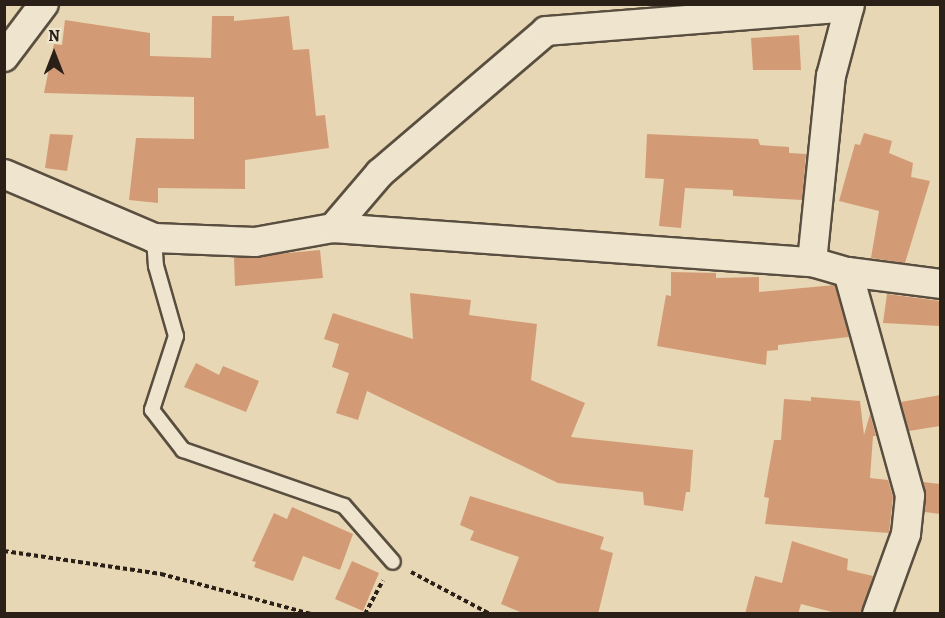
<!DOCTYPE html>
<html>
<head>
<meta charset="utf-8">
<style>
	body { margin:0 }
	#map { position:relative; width:945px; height:618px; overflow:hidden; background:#e7d7b5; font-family:Alegreya,serif }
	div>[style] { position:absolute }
	.building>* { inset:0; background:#d39b75 }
	.path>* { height:4px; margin-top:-2px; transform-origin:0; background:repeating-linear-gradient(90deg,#2a2018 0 4.5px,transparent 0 7.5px) }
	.roads { filter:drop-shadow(2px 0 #594e3f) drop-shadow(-2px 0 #594e3f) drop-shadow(0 2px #594e3f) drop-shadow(0 -2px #594e3f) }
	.service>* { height:14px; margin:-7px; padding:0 7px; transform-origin:7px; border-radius:7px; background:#efe5cf }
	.minor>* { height:28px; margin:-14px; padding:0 14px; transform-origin:14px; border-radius:14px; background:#efe5cf }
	span { translate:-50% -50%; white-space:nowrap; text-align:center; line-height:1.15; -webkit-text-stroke:4.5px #efe5cf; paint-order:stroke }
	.frame { position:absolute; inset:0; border:6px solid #2a2018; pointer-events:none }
	.north { position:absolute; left:24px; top:24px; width:60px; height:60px; -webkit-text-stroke:4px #efe5cf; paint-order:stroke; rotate:0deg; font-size:16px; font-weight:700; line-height:24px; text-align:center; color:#2a2018 }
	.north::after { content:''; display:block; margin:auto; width:21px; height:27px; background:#2a2018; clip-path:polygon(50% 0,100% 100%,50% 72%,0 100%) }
</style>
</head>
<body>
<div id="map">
	<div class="building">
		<div style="clip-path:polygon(212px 16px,234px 16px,234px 21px,289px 16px,293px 50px,309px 49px,316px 116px,325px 115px,329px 148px,245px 160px,245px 189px,158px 188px,158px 203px,129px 200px,136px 138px,194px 139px,194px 97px,44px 93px,54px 44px,62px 45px,65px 20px,150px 33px,150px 56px,211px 58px)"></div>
		<div style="clip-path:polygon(799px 35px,801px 70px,753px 70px,751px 38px)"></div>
		<div style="clip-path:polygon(864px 133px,892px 141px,889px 153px,913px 163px,911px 177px,930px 181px,905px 263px,871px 258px,879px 211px,839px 201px,855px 144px,860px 145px)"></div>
		<div style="clip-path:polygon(50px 134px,73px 135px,67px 171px,45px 168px)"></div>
		<div style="clip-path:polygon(647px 134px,758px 139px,760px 145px,789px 147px,789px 153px,806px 154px,802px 200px,733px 196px,733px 190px,685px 188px,681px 228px,659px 226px,664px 179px,645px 178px)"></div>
		<div style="clip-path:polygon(320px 250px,323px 278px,235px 286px,234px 258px)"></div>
		<div style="clip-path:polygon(671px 272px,716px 273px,716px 278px,759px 277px,759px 292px,835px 285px,849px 337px,778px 345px,778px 350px,767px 351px,766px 365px,657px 346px,666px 295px,671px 296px)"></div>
		<div style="clip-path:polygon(410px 293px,471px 300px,469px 315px,537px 324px,531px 380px,585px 403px,571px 437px,693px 450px,690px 492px,686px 492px,683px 511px,644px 505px,643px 492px,558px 483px,367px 391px,358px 420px,336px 413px,349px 373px,332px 367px,339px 344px,324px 339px,333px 313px,413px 339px)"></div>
		<div style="clip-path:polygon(887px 294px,940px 301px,940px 326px,883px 323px)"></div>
		<div style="clip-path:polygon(196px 363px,219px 375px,223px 366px,259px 381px,246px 412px,184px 387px)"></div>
		<div style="clip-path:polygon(940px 395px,940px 426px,909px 431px,901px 402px)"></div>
		<div style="clip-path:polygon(811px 397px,860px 401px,864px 435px,870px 414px,876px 436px,873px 436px,870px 478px,888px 480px,893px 497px,889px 533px,765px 524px,769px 498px,764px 497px,774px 440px,781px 440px,784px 399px,811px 401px)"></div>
		<div style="clip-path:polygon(923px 482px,940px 484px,940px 514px,925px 512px)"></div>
		<div style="clip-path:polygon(470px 496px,604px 537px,600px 549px,613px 553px,598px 614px,525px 614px,501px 604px,519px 557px,470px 540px,474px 531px,460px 525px)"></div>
		<div style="clip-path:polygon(292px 507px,353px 534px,340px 570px,303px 556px,293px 581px,254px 567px,256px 562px,252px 561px,274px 513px,287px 519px)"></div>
		<div style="clip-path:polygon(792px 541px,848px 559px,847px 570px,873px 576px,861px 614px,840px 614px,801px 604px,798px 614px,745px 614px,755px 576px,782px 583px)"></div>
		<div style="clip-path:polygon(352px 561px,379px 573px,363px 611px,335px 599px)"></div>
	</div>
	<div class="path">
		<div style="left:4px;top:551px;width:159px;rotate:8.3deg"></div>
		<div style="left:161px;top:574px;width:155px;rotate:14.9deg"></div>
		<div style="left:411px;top:572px;width:89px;rotate:28deg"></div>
		<div style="left:365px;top:614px;width:38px;rotate:-62deg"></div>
	</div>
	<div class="roads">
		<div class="service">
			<div style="left:154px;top:238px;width:28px;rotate:86deg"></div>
			<div style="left:156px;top:266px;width:73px;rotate:74.1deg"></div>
			<div style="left:176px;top:336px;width:78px;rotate:108deg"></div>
			<div style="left:152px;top:410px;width:51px;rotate:52.2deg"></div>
			<div style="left:183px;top:450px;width:170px;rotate:19.2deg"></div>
			<div style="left:344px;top:506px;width:74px;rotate:48.8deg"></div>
		</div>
		<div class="minor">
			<div style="left:4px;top:57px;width:66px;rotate:-53deg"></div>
			<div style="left:4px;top:174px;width:163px;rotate:23.1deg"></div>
			<div style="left:154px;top:238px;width:101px;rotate:2.3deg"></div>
			<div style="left:255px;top:242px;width:79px;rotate:-10.2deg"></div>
			<div style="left:333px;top:228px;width:480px;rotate:4.1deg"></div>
			<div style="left:812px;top:262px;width:37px;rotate:16deg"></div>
			<div style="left:848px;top:272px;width:93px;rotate:7.4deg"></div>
			<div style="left:333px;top:228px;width:72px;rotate:-49.5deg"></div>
			<div style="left:380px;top:173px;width:218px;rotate:-40.5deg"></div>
			<div style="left:546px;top:31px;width:304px;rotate:-4.5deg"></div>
			<div style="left:812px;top:262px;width:187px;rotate:-84.2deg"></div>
			<div style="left:831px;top:76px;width:74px;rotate:-75.2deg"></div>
			<div style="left:848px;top:272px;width:232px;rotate:74.5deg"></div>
			<div style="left:910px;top:496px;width:38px;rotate:96deg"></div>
			<div style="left:906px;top:534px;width:85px;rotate:109.9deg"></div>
		</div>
	</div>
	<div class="frame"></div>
	<div class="north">N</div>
</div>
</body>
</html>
